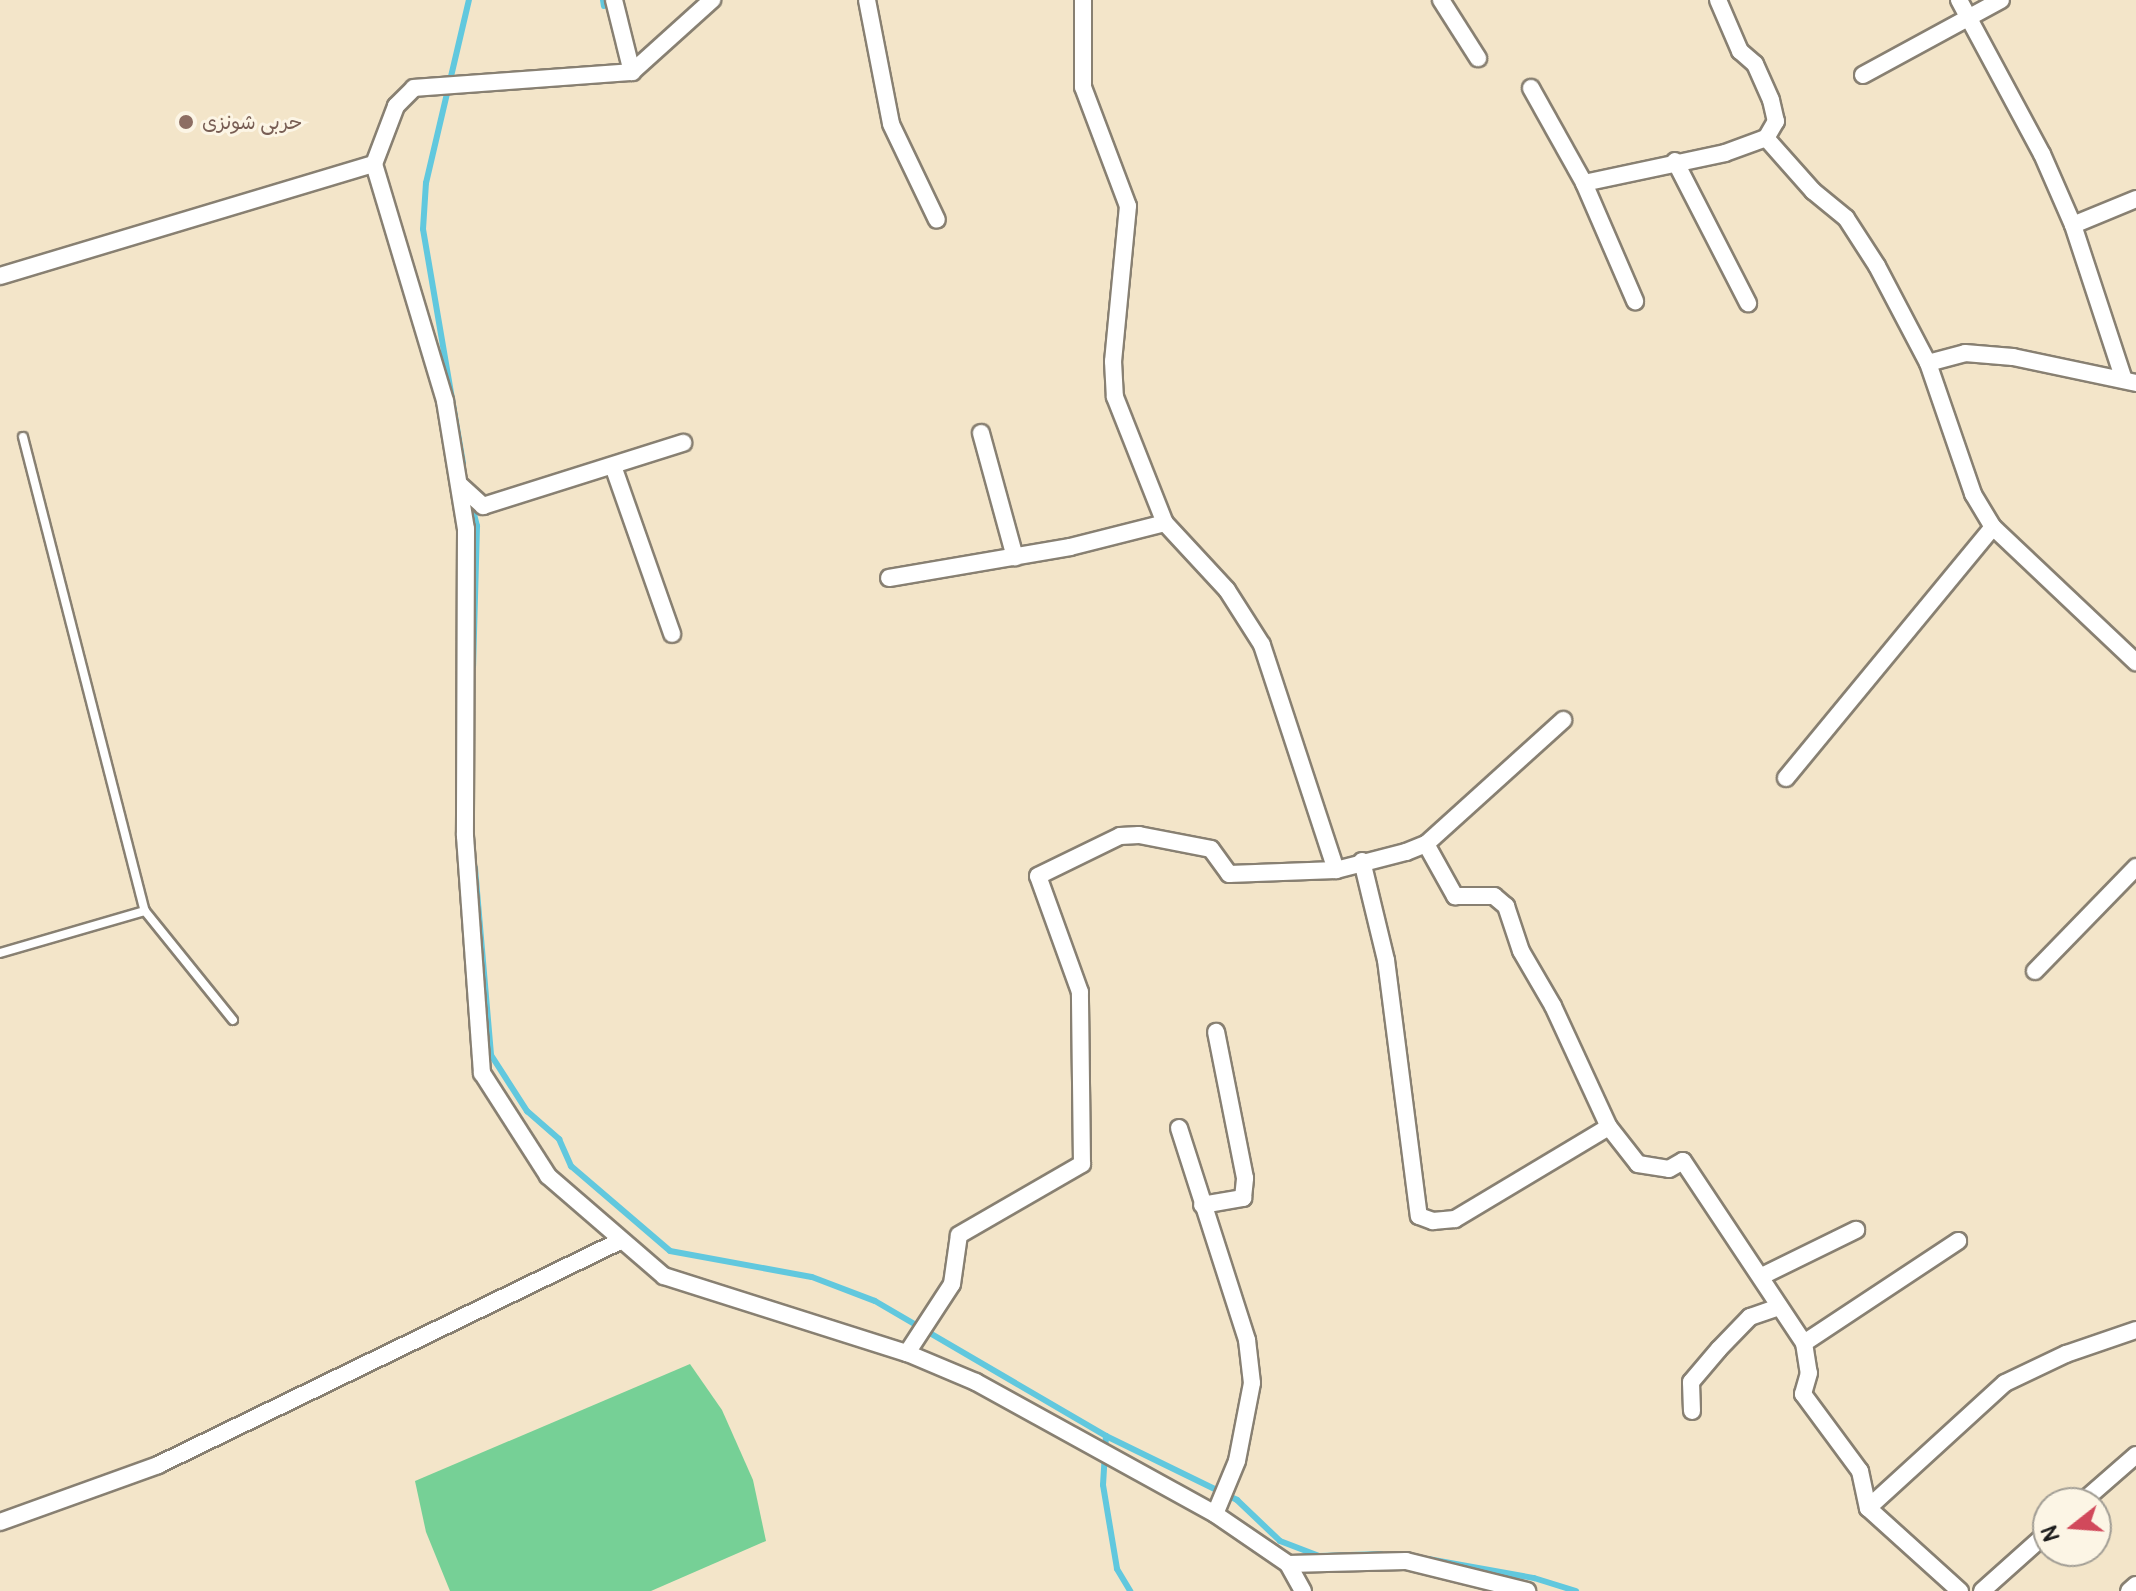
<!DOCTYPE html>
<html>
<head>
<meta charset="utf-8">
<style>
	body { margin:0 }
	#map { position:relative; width:2136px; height:1591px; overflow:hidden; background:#f3e5c9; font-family:Pangolin,"Playpen Sans Arabic",sans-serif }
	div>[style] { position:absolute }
	.green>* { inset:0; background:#76d096 }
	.stream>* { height:6px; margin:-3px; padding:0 3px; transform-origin:3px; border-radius:3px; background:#61c8de }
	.roads { filter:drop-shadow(2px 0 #888072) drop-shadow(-2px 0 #888072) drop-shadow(0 2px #888072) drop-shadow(0 -2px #888072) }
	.service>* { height:8px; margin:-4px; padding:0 4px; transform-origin:4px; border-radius:4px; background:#fff }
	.minor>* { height:16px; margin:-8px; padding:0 8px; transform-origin:8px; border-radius:8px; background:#fff }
	.dots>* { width:22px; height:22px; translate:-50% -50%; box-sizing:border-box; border:4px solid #fcf5e5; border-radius:50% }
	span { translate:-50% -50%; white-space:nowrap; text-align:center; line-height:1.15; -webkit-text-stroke:6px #fcf5e5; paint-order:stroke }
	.education-label { font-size:20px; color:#785e54 }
	.left { translate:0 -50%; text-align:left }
	.north { position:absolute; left:2032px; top:1487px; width:80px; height:80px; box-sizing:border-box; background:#fcf5e5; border:2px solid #a29e95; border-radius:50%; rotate:253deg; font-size:22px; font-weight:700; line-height:32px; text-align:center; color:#1c1c1c }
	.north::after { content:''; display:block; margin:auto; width:28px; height:36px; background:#d1495b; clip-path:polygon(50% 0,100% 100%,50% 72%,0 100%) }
</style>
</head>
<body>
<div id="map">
	<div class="green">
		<div style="clip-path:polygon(690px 1364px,722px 1410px,753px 1480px,766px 1541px,651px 1591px,450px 1591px,426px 1532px,415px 1481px)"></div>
	</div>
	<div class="stream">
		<div style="left:603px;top:0;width:6px;rotate:81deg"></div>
		<div style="left:463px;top:463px;width:237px;rotate:-99.7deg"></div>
		<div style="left:423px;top:229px;width:46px;rotate:-86.3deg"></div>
		<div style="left:426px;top:183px;width:188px;rotate:-76.8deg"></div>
		<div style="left:471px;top:502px;width:25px;rotate:76deg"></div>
		<div style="left:477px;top:526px;width:140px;rotate:91.6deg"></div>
		<div style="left:475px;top:868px;width:188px;rotate:85.1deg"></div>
		<div style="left:491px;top:1055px;width:67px;rotate:57.3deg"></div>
		<div style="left:527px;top:1111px;width:43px;rotate:41.2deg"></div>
		<div style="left:559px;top:1139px;width:30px;rotate:66deg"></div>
		<div style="left:571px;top:1166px;width:130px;rotate:40.6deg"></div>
		<div style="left:670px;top:1251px;width:144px;rotate:10.4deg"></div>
		<div style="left:812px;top:1277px;width:67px;rotate:20.9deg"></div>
		<div style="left:875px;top:1301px;width:268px;rotate:30.3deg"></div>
		<div style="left:1106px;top:1436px;width:146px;rotate:26deg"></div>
		<div style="left:1237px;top:1500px;width:59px;rotate:43.6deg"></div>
		<div style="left:1280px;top:1541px;width:42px;rotate:21deg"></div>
		<div style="left:1319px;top:1556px;width:62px;rotate:-1.8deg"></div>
		<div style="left:1106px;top:1436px;width:49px;rotate:93.5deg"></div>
		<div style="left:1103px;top:1485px;width:85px;rotate:80.5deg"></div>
		<div style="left:1117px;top:1569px;width:26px;rotate:59deg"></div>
		<div style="left:1428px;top:1559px;width:108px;rotate:10.2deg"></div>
		<div style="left:1534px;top:1578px;width:44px;rotate:17.2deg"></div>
	</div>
	<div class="roads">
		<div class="service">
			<div style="left:23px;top:437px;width:489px;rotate:75.6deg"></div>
			<div style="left:145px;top:911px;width:140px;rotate:51.1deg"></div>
			<div style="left:0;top:953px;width:151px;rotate:-16.2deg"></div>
		</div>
		<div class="minor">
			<div style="left:614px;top:0;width:74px;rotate:76deg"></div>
			<div style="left:867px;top:0;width:126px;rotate:79deg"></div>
			<div style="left:891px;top:124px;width:106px;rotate:64.4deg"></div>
			<div style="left:1083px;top:0;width:87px;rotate:90deg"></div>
			<div style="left:1083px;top:87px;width:127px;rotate:69.3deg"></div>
			<div style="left:1128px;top:206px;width:156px;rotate:95.5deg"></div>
			<div style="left:1113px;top:361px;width:36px;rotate:87deg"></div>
			<div style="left:1115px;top:397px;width:136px;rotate:68.4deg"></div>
			<div style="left:1165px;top:523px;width:91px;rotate:47.2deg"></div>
			<div style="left:1227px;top:590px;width:65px;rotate:57.5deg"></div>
			<div style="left:1262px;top:645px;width:237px;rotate:71.8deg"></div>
			<div style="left:1441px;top:0;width:69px;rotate:57.5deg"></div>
			<div style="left:1718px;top:0;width:56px;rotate:66.7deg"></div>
			<div style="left:1740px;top:51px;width:20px;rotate:41deg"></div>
			<div style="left:1755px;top:64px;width:39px;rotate:66deg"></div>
			<div style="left:1771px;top:100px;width:22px;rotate:77deg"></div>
			<div style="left:1776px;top:121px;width:20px;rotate:120deg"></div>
			<div style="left:1766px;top:138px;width:71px;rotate:48.4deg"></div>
			<div style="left:1813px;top:191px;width:43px;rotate:39.3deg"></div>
			<div style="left:1846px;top:218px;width:57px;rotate:57.1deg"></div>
			<div style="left:1877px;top:266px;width:110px;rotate:62.3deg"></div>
			<div style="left:1928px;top:363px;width:139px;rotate:71deg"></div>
			<div style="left:1973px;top:494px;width:39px;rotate:59deg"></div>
			<div style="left:1993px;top:527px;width:197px;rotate:43.4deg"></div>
			<div style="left:1959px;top:0;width:175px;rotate:61.7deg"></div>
			<div style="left:2042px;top:154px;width:77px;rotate:66.4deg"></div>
			<div style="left:2073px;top:225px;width:163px;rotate:71.8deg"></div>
			<div style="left:1863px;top:75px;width:157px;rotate:-28.5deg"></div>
			<div style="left:1531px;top:88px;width:109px;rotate:60.8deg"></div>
			<div style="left:1584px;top:183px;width:129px;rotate:66.6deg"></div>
			<div style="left:1675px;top:161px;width:160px;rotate:62.8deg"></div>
			<div style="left:374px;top:164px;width:247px;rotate:73.3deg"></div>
			<div style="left:445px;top:401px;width:130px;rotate:80.7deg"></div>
			<div style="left:466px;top:529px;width:307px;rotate:90.2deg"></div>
			<div style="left:465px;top:836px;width:238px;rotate:85.9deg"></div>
			<div style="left:482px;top:1073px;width:122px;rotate:57.3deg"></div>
			<div style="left:548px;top:1176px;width:153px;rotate:40.8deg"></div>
			<div style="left:664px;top:1276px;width:255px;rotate:17.6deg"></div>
			<div style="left:907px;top:1353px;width:75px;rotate:22.8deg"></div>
			<div style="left:976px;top:1382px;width:273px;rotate:28.9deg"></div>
			<div style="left:1215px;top:1514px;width:88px;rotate:34.4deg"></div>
			<div style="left:1288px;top:1564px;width:118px;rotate:-1.5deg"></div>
			<div style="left:1406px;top:1561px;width:125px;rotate:13.9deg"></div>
			<div style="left:1584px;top:183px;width:144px;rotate:-12deg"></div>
			<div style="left:1725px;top:153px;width:44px;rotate:-20.1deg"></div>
			<div style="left:2073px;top:225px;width:68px;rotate:-22.4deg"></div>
			<div style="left:0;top:276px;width:390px;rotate:-16.7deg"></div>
			<div style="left:374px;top:164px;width:62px;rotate:-69.2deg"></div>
			<div style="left:396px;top:106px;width:25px;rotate:-45deg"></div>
			<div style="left:414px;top:88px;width:219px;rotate:-4.2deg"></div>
			<div style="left:632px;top:72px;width:108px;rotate:-42deg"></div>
			<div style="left:1928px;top:363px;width:38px;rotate:-15deg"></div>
			<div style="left:1965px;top:353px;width:48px;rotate:4.8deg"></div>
			<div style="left:2013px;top:357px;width:126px;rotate:11.9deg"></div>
			<div style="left:981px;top:433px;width:129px;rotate:74.7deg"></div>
			<div style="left:613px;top:466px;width:178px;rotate:70.6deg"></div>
			<div style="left:461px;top:486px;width:30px;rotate:42deg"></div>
			<div style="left:483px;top:506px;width:210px;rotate:-17.5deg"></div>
			<div style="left:889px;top:578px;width:184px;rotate:-9.7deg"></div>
			<div style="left:1070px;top:547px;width:98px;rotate:-14.2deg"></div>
			<div style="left:1786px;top:778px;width:325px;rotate:-50.5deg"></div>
			<div style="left:1426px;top:844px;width:60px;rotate:60.9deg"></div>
			<div style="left:1455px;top:896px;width:39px"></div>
			<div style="left:1494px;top:896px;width:16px;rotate:40deg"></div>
			<div style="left:1506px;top:906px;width:47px;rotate:71.6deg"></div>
			<div style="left:1521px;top:951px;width:64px;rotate:59.8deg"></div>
			<div style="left:1553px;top:1006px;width:133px;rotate:65.2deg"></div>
			<div style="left:1609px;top:1127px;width:47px;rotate:51.9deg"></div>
			<div style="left:1638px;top:1164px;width:31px;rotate:9deg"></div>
			<div style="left:1669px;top:1169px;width:16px;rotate:-30deg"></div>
			<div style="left:1683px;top:1161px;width:219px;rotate:56.4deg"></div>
			<div style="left:1804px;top:1343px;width:30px;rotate:81deg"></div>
			<div style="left:1809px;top:1373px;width:22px;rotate:106deg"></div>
			<div style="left:1803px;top:1394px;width:96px;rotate:53.5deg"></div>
			<div style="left:1860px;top:1471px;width:38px;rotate:78deg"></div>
			<div style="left:1868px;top:1508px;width:124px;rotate:42.1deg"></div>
			<div style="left:1362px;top:861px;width:102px;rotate:76.4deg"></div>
			<div style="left:1386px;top:960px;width:258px;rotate:82.7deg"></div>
			<div style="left:1419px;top:1216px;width:15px;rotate:20deg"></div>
			<div style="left:1433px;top:1221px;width:22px;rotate:-5deg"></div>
			<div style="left:1455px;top:1219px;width:179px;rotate:-30.9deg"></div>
			<div style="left:2035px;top:971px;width:145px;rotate:-45.8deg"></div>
			<div style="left:1179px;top:1128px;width:223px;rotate:72.2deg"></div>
			<div style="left:1247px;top:1340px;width:43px;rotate:83.4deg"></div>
			<div style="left:1252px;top:1383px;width:79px;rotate:100.9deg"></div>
			<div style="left:1237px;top:1461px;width:57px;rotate:112.5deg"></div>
			<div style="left:1202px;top:1205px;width:42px;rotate:-9.7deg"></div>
			<div style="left:1243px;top:1198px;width:20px;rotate:-84deg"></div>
			<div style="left:1245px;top:1178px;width:149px;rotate:-101.2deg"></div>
			<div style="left:1762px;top:1276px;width:105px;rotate:-26.1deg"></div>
			<div style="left:1804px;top:1343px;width:185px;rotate:-33.5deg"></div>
			<div style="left:907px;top:1353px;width:82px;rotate:-56.9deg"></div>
			<div style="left:952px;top:1284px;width:49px;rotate:-81.9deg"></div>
			<div style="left:959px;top:1235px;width:142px;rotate:-30deg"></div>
			<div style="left:1082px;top:1164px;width:172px;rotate:-90.7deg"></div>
			<div style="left:1080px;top:992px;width:123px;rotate:-109.9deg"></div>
			<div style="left:1038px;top:876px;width:91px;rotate:-26deg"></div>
			<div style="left:1120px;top:836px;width:19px;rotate:-3deg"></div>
			<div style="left:1139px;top:835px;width:73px;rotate:11deg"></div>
			<div style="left:1211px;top:849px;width:31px;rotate:54deg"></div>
			<div style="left:1229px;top:874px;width:107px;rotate:-2.1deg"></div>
			<div style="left:1336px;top:870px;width:72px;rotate:-14.4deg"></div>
			<div style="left:1406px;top:852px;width:22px;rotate:-22deg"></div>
			<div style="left:1426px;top:844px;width:185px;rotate:-42.1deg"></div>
			<div style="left:1692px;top:1411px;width:29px;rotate:-92deg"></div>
			<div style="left:1691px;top:1382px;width:43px;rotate:-49.7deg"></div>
			<div style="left:1719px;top:1349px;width:45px;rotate:-45.9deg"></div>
			<div style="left:1750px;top:1317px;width:31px;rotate:-19deg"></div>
			<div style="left:2081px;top:1503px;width:73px;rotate:-41.1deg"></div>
			<div style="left:1868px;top:1508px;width:185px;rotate:-42.4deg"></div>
			<div style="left:2005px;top:1383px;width:68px;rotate:-25.4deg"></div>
			<div style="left:2066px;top:1354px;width:74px;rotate:-18.9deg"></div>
			<div style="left:0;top:1522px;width:168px;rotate:-19.8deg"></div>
			<div style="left:158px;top:1465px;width:513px;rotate:-25.87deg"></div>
			<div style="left:1288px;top:1564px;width:31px;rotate:61deg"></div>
			<div style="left:1982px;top:1591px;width:89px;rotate:-41.8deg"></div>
			<div style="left:2129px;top:1591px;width:9px;rotate:-41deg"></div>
		</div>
	</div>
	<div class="dots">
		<div style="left:186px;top:122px;background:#8d6e63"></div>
	</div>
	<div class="education-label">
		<span class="left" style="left:202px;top:122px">حربی شونزی</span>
	</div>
	<div class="north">N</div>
</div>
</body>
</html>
